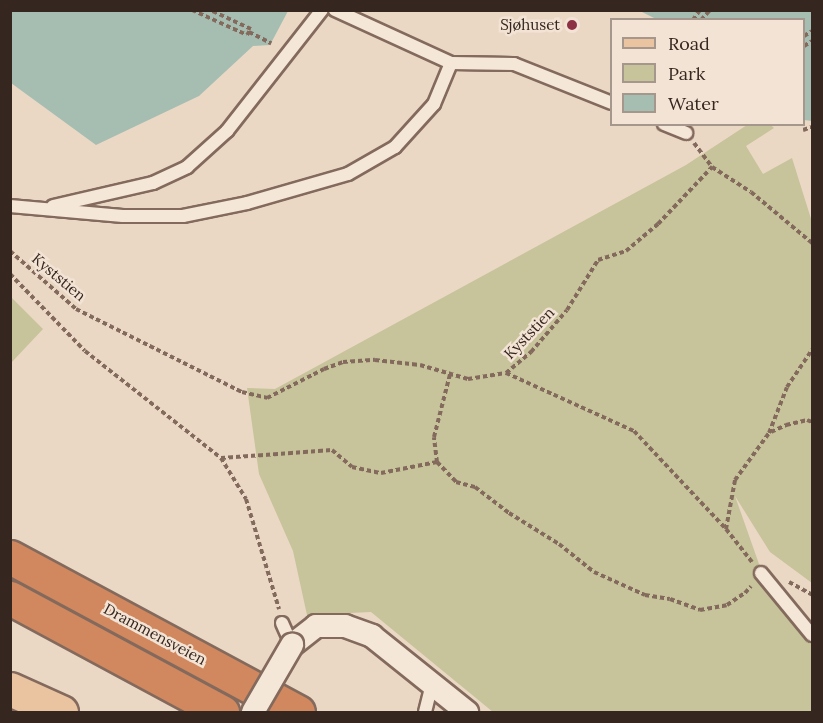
<!DOCTYPE html>
<html>
<head>
<meta charset="utf-8">
<style>
	body { margin:0 }
	#map { position:relative; width:823px; height:723px; overflow:hidden; background:#ead8c5; font-family:Lora,serif }
	div>[style] { position:absolute }
	.green>* { inset:0; background:#c7c39a }
	.water>* { inset:0; background:#a6beb2 }
	.path>* { height:4px; margin-top:-2px; transform-origin:0; background:repeating-linear-gradient(90deg,#836a5d 0 4.5px,transparent 0 7.5px) }
	.roads { filter:drop-shadow(2px 0 #836a5d) drop-shadow(-2px 0 #836a5d) drop-shadow(0 2px #836a5d) drop-shadow(0 -2px #836a5d) }
	.lane>* { height:12px; margin:-6px; padding:0 6px; transform-origin:6px; border-radius:6px; background:#f5e7d8 }
	.street>* { height:22px; margin:-11px; padding:0 11px; transform-origin:11px; border-radius:11px; background:#f5e7d8 }
	.primary>* { height:33px; margin:-16.5px; padding:0 16.5px; transform-origin:16.5px; border-radius:16.5px; background:#eac4a1 }
	.highway>* { height:33px; margin:-16.5px; padding:0 16.5px; transform-origin:16.5px; border-radius:16.5px; background:#d1885e }
	.bridges { filter:drop-shadow(2px 0 #836a5d) drop-shadow(-2px 0 #836a5d) drop-shadow(0 2px #836a5d) drop-shadow(0 -2px #836a5d) }
	.street-bridge>* { height:22px; margin:-11px; padding:0 11px; transform-origin:11px; border-radius:11px; background:#f5e7d8 }
	.dots>* { width:16px; height:16px; translate:-50% -50%; box-sizing:border-box; border:3px solid #f2e3d4; border-radius:50% }
	span { translate:-50% -50%; white-space:nowrap; text-align:center; line-height:1.15; -webkit-text-stroke:5px #f2e3d4; paint-order:stroke }
	.poi-label { font-size:15px; color:#35261f }
	.right { translate:-100% -50%; text-align:right }
	.street-label { font-size:15px; color:#35261f }
	.frame { position:absolute; inset:0; border:12px solid #35261f; pointer-events:none }
	.legend { position:absolute; left:610px; top:18px; width:195px; height:108px; box-sizing:border-box; background:#f2e3d4; border:2px solid #a6978c; margin:0; padding:8px 10px; list-style:none; font-size:18px; color:#35261f }
	.legend li { display:flex; align-items:center; gap:12px; height:30px }
	.legend b { width:30px; border:2px solid #a6978c }
</style>
</head>
<body>
<div id="map">
	<div class="green">
		<div style="clip-path:polygon(747px 125px,771px 125px,774px 128px,746px 146px,763px 174px,792px 158px,812px 222px,812px 583px,770px 552px,735px 496px,759px 564px,812px 633px,812px 712px,493px 712px,371px 612px,307px 615px,293px 551px,259px 474px,247px 388px,275px 389px,686px 165px)"></div>
		<div style="clip-path:polygon(11px 297px,43px 329px,11px 363px,10px 363px)"></div>
	</div>
	<div class="water">
		<div style="clip-path:polygon(11px 10px,288px 10px,288px 11px,270px 45px,253px 46px,199px 96px,96px 145px,11px 83px)"></div>
		<div style="clip-path:polygon(640px 11px,812px 11px,812px 121px,804px 120px,804px 20px,656px 19px)"></div>
	</div>
	<div class="path">
		<div style="left:192px;top:10px;width:60px;rotate:24.4deg"></div>
		<div style="left:247px;top:35px;width:7px;rotate:-56deg"></div>
		<div style="left:251px;top:29px;width:45px;rotate:-155.1deg"></div>
		<div style="left:693px;top:20px;width:12px;rotate:-55deg"></div>
		<div style="left:701px;top:20px;width:13px;rotate:-48deg"></div>
		<div style="left:249px;top:32px;width:25px;rotate:27deg"></div>
		<div style="left:804px;top:36px;width:9px;rotate:-32deg"></div>
		<div style="left:804px;top:46px;width:9px;rotate:-32deg"></div>
		<div style="left:803px;top:130px;width:9px;rotate:-18deg"></div>
		<div style="left:694px;top:143px;width:30px;rotate:53deg"></div>
		<div style="left:10px;top:251px;width:88px;rotate:41.3deg"></div>
		<div style="left:76px;top:309px;width:186px;rotate:26.6deg"></div>
		<div style="left:242px;top:392px;width:26px;rotate:13deg"></div>
		<div style="left:267px;top:398px;width:64px;rotate:-27deg"></div>
		<div style="left:324px;top:369px;width:20px;rotate:-20deg"></div>
		<div style="left:343px;top:362px;width:32px;rotate:-4deg"></div>
		<div style="left:375px;top:360px;width:45px;rotate:6.3deg"></div>
		<div style="left:420px;top:365px;width:50px;rotate:16.3deg"></div>
		<div style="left:468px;top:379px;width:38px;rotate:-9deg"></div>
		<div style="left:506px;top:373px;width:33px;rotate:-40deg"></div>
		<div style="left:531px;top:352px;width:55px;rotate:-49.4deg"></div>
		<div style="left:567px;top:310px;width:59px;rotate:-58.2deg"></div>
		<div style="left:598px;top:260px;width:29px;rotate:-18deg"></div>
		<div style="left:626px;top:251px;width:42px;rotate:-40.2deg"></div>
		<div style="left:658px;top:224px;width:79px;rotate:-46.5deg"></div>
		<div style="left:712px;top:167px;width:46px;rotate:32.7deg"></div>
		<div style="left:751px;top:192px;width:80px;rotate:39.9deg"></div>
		<div style="left:10px;top:274px;width:107px;rotate:45.8deg"></div>
		<div style="left:85px;top:351px;width:173px;rotate:38.2deg"></div>
		<div style="left:221px;top:458px;width:48px;rotate:58.6deg"></div>
		<div style="left:246px;top:499px;width:115px;rotate:73.3deg"></div>
		<div style="left:506px;top:373px;width:141px;rotate:24.4deg"></div>
		<div style="left:634px;top:431px;width:133px;rotate:46.8deg"></div>
		<div style="left:771px;top:432px;width:17px;rotate:-25deg"></div>
		<div style="left:786px;top:425px;width:22px;rotate:-13deg"></div>
		<div style="left:807px;top:420px;width:5px;rotate:22deg"></div>
		<div style="left:221px;top:458px;width:111px;rotate:-4.1deg"></div>
		<div style="left:332px;top:450px;width:26px;rotate:40deg"></div>
		<div style="left:352px;top:467px;width:30px;rotate:12deg"></div>
		<div style="left:381px;top:473px;width:57px;rotate:-11.1deg"></div>
		<div style="left:437px;top:462px;width:28px;rotate:46deg"></div>
		<div style="left:456px;top:482px;width:20px;rotate:15deg"></div>
		<div style="left:475px;top:487px;width:43px;rotate:37.4deg"></div>
		<div style="left:509px;top:513px;width:59px;rotate:31.8deg"></div>
		<div style="left:559px;top:544px;width:45px;rotate:38.7deg"></div>
		<div style="left:594px;top:572px;width:56px;rotate:24.3deg"></div>
		<div style="left:645px;top:595px;width:25px;rotate:9deg"></div>
		<div style="left:670px;top:599px;width:32px;rotate:20deg"></div>
		<div style="left:700px;top:610px;width:27px;rotate:-10deg"></div>
		<div style="left:727px;top:605px;width:22px;rotate:-34deg"></div>
		<div style="left:745px;top:593px;width:9px;rotate:-49deg"></div>
		<div style="left:437px;top:462px;width:25px;rotate:-97deg"></div>
		<div style="left:434px;top:437px;width:65px;rotate:-75.7deg"></div>
		<div style="left:752px;top:562px;width:42px;rotate:-128.2deg"></div>
		<div style="left:726px;top:529px;width:50px;rotate:-79.6deg"></div>
		<div style="left:735px;top:480px;width:58px;rotate:-54.1deg"></div>
		<div style="left:769px;top:433px;width:49px;rotate:-68.6deg"></div>
		<div style="left:787px;top:387px;width:45px;rotate:-56deg"></div>
		<div style="left:789px;top:582px;width:26px;rotate:29deg"></div>
	</div>
	<div class="roads">
		<div class="lane">
			<div style="left:451px;top:63px;width:63px;rotate:0.9deg"></div>
			<div style="left:514px;top:64px;width:105px;rotate:21.7deg"></div>
			<div style="left:664px;top:124px;width:24px;rotate:22deg"></div>
			<div style="left:10px;top:206px;width:113px;rotate:5.1deg"></div>
			<div style="left:123px;top:216px;width:60px"></div>
			<div style="left:183px;top:216px;width:65px;rotate:-11.5deg"></div>
			<div style="left:247px;top:203px;width:105px;rotate:-16deg"></div>
			<div style="left:348px;top:174px;width:54px;rotate:-29.9deg"></div>
			<div style="left:395px;top:147px;width:58px;rotate:-47.8deg"></div>
			<div style="left:434px;top:104px;width:44px;rotate:-67.5deg"></div>
			<div style="left:451px;top:63px;width:128px;rotate:-155.4deg"></div>
			<div style="left:53px;top:206px;width:103px;rotate:-13deg"></div>
			<div style="left:153px;top:183px;width:38px;rotate:-25deg"></div>
			<div style="left:187px;top:167px;width:54px;rotate:-42deg"></div>
			<div style="left:227px;top:131px;width:154px;rotate:-51.9deg"></div>
			<div style="left:761px;top:573px;width:80px;rotate:50.6deg"></div>
			<div style="left:282px;top:623px;width:24px;rotate:66deg"></div>
			<div style="left:425px;top:712px;width:30px;rotate:-76deg"></div>
		</div>
		<div class="street">
			<div style="left:292px;top:645px;width:31px;rotate:-38deg"></div>
			<div style="left:316px;top:626px;width:29px"></div>
			<div style="left:345px;top:626px;width:29px;rotate:20deg"></div>
			<div style="left:372px;top:636px;width:122px;rotate:38.7deg"></div>
		</div>
		<div class="primary">
			<div style="left:10px;top:689px;width:56px;rotate:24.3deg"></div>
		</div>
		<div class="highway">
			<div style="left:10px;top:557px;width:327px;rotate:28.3deg"></div>
			<div style="left:10px;top:598px;width:241px;rotate:28.3deg"></div>
		</div>
	</div>
	<div class="bridges">
		<div class="street-bridge">
			<div style="left:253px;top:712px;width:78px;rotate:-59.8deg"></div>
		</div>
	</div>
	<div class="dots">
		<div style="left:572px;top:25px;background:#8d3245"></div>
	</div>
	<div class="poi-label">
		<span class="right" style="left:560px;top:25px">Sjøhuset</span>
	</div>
	<div class="street-label">
		<span style="left:59px;top:277px;rotate:40deg">Kyststien</span>
		<span style="left:529px;top:333px;rotate:-46deg">Kyststien</span>
		<span style="left:155px;top:634px;rotate:28deg">Drammensveien</span>
	</div>
	<div class="frame"></div>
	<ul class="legend">
	<li><b style="height:8px;background:#eac4a1"></b>Road</li>
	<li><b style="height:16px;background:#c7c39a"></b>Park</li>
	<li><b style="height:16px;background:#a6beb2"></b>Water</li>
	</ul>
</div>
</body>
</html>
